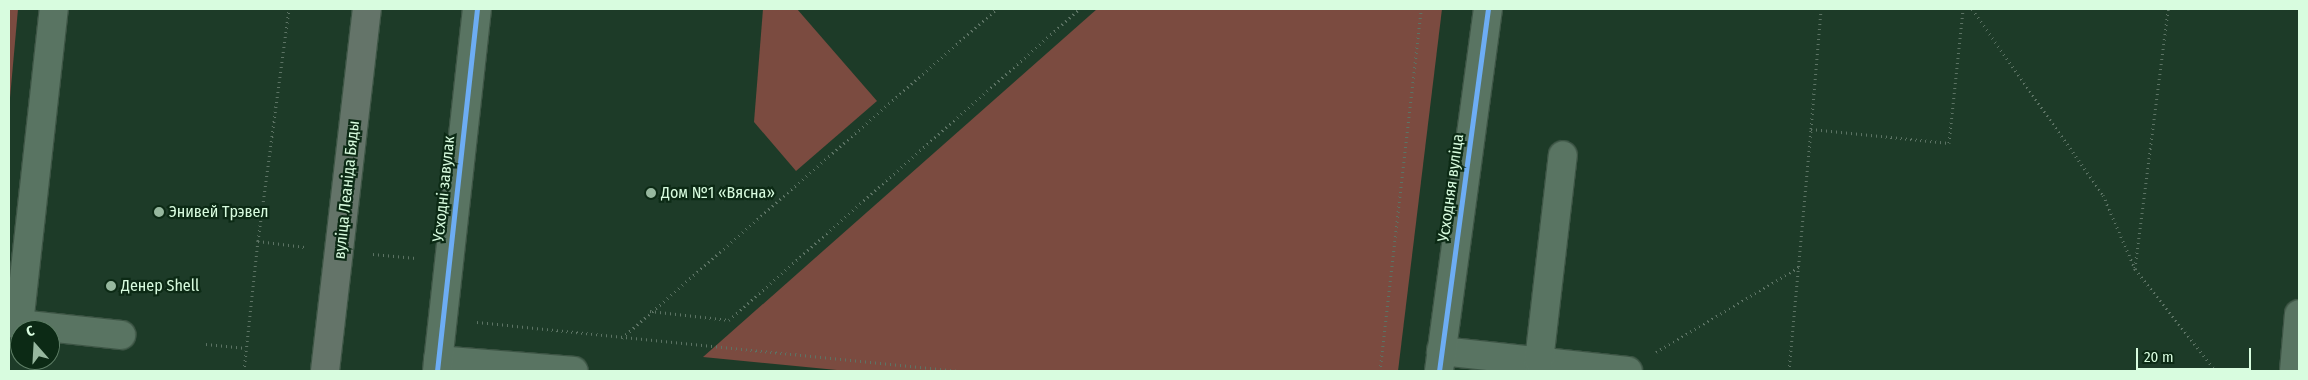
<!DOCTYPE html>
<html>
<head>
<meta charset="utf-8">
<style>
	body { margin:0 }
	#map { position:relative; width:2308px; height:380px; overflow:hidden; background:#1d3b28; font-family:"Fira Sans Condensed",sans-serif }
	div>[style] { position:absolute }
	.green>* { inset:0; background:#7b4b40 }
	.path>* { height:3px; margin-top:-1.5px; transform-origin:0; background:repeating-linear-gradient(90deg,#5c7364 0 1px,transparent 0 5px) }
	.roads { filter:drop-shadow(1px 0 #3d5545) drop-shadow(-1px 0 #3d5545) drop-shadow(0 1px #3d5545) drop-shadow(0 -1px #3d5545) }
	.minor>* { height:28px; margin:-14px; padding:0 14px; transform-origin:14px; border-radius:14px; background:#597462 }
	.major>* { height:28px; margin:-14px; padding:0 14px; transform-origin:14px; border-radius:14px; background:#647469 }
	.cycleway>* { height:5px; margin:-2.5px; padding:0 2.5px; transform-origin:2.5px; border-radius:2.5px; background:#6dadf4 }
	.dots>* { width:14px; height:14px; translate:-50% -50%; box-sizing:border-box; border:2px solid #0c2a15; border-radius:50% }
	span { translate:-50% -50%; white-space:nowrap; text-align:center; line-height:1.15; -webkit-text-stroke:4.5px #0c2a15; paint-order:stroke }
	.street-label { font-size:16px; color:#d8fcdf }
	.poi-label { font-size:16px; color:#d8fcdf }
	.left { translate:0 -50%; text-align:left }
	.frame { position:absolute; inset:0; border:10px solid #d8fcdf; pointer-events:none }
	.north { position:absolute; left:10px; top:320px; width:50px; height:50px; box-sizing:border-box; background:#0c2a15; border:1px solid #5e7e66; border-radius:50%; rotate:341deg; font-size:14px; font-weight:700; line-height:20px; text-align:center; color:#d8fcdf }
	.north::after { content:''; display:block; margin:auto; width:18px; height:22px; background:#97b89f; clip-path:polygon(50% 0,100% 100%,50% 72%,0 100%) }
	.scale { position:absolute; left:2136px; top:348px; width:115px; height:22px; box-sizing:border-box; border:2px solid #d8fcdf; border-top:0; padding-left:6px; font-size:15px; line-height:18px; white-space:nowrap; color:#d8fcdf; -webkit-text-stroke:4px #0c2a15; paint-order:stroke }
</style>
</head>
<body>
<div id="map">
	<div class="green">
		<div style="clip-path:polygon(9px 9px,18px 9px,9px 109px)"></div>
		<div style="clip-path:polygon(763px 9px,797px 9px,877px 101px,796px 171px,754px 122px)"></div>
		<div style="clip-path:polygon(1097px 9px,1442px 9px,1398px 371px,847px 371px,703px 357px)"></div>
	</div>
	<div class="path">
		<div style="left:1972px;top:9px;width:228px;rotate:54.8deg"></div>
		<div style="left:2103px;top:195px;width:81px;rotate:66.6deg"></div>
		<div style="left:2135px;top:269px;width:130px;rotate:51.5deg"></div>
		<div style="left:1811px;top:129px;width:120px;rotate:-85.2deg"></div>
		<div style="left:258px;top:241px;width:47px;rotate:7.3deg"></div>
		<div style="left:373px;top:254px;width:43px;rotate:5.3deg"></div>
		<div style="left:2135px;top:268px;width:261px;rotate:-82.7deg"></div>
		<div style="left:650px;top:311px;width:80px;rotate:6.5deg"></div>
		<div style="left:729px;top:320px;width:468px;rotate:-41.6deg"></div>
		<div style="left:477px;top:322px;width:482px;rotate:5.8deg"></div>
		<div style="left:622px;top:338px;width:498px;rotate:-41.3deg"></div>
		<div style="left:206px;top:344px;width:40px;rotate:5.7deg"></div>
		<div style="left:1656px;top:352px;width:166px;rotate:-30.7deg"></div>
		<div style="left:244px;top:371px;width:131px;rotate:-83.9deg"></div>
		<div style="left:258px;top:241px;width:234px;rotate:-82.4deg"></div>
		<div style="left:1380px;top:371px;width:364px;rotate:-83.5deg"></div>
		<div style="left:1789px;top:371px;width:243px;rotate:-84.8deg"></div>
		<div style="left:1811px;top:129px;width:139px;rotate:5.8deg"></div>
		<div style="left:1949px;top:143px;width:135px;rotate:-84deg"></div>
	</div>
	<div class="roads">
		<div class="minor">
			<div style="left:9px;top:323px;width:113px;rotate:6.1deg"></div>
			<div style="left:19px;top:324px;width:317px;rotate:-83.7deg"></div>
			<div style="left:1441px;top:351px;width:188px;rotate:6.1deg"></div>
			<div style="left:438px;top:360px;width:136px;rotate:4.6deg"></div>
			<div style="left:1539px;top:361px;width:207px;rotate:-83.4deg"></div>
			<div style="left:437px;top:371px;width:364px;rotate:-83.7deg"></div>
			<div style="left:1439px;top:371px;width:365px;rotate:-82.3deg"></div>
			<div style="left:2294px;top:371px;width:57px;rotate:-85deg"></div>
		</div>
		<div class="major">
			<div style="left:325px;top:371px;width:364px;rotate:-83.4deg"></div>
		</div>
	</div>
	<div class="cycleway">
		<div style="left:437px;top:371px;width:364px;rotate:-83.7deg"></div>
		<div style="left:1439px;top:371px;width:365px;rotate:-82.3deg"></div>
	</div>
	<div class="dots">
		<div style="left:651px;top:193px;background:#97b89f"></div>
		<div style="left:159px;top:212px;background:#97b89f"></div>
		<div style="left:111px;top:286px;background:#97b89f"></div>
	</div>
	<div class="street-label">
		<span style="left:1451px;top:188px;rotate:-82deg">Усходняя вуліца</span>
		<span style="left:444px;top:189px;rotate:-84deg">Усходні завулак</span>
		<span style="left:347px;top:190px;rotate:-84deg">вуліца Леаніда Бяды</span>
	</div>
	<div class="poi-label">
		<span class="left" style="left:661px;top:193px">Дом №1 «Вясна»</span>
		<span class="left" style="left:169px;top:212px">Энивей Трэвел</span>
		<span class="left" style="left:121px;top:286px">Денер Shell</span>
	</div>
	<div class="frame"></div>
	<div class="north">С</div>
	<div class="scale">20 m</div>
</div>
</body>
</html>
